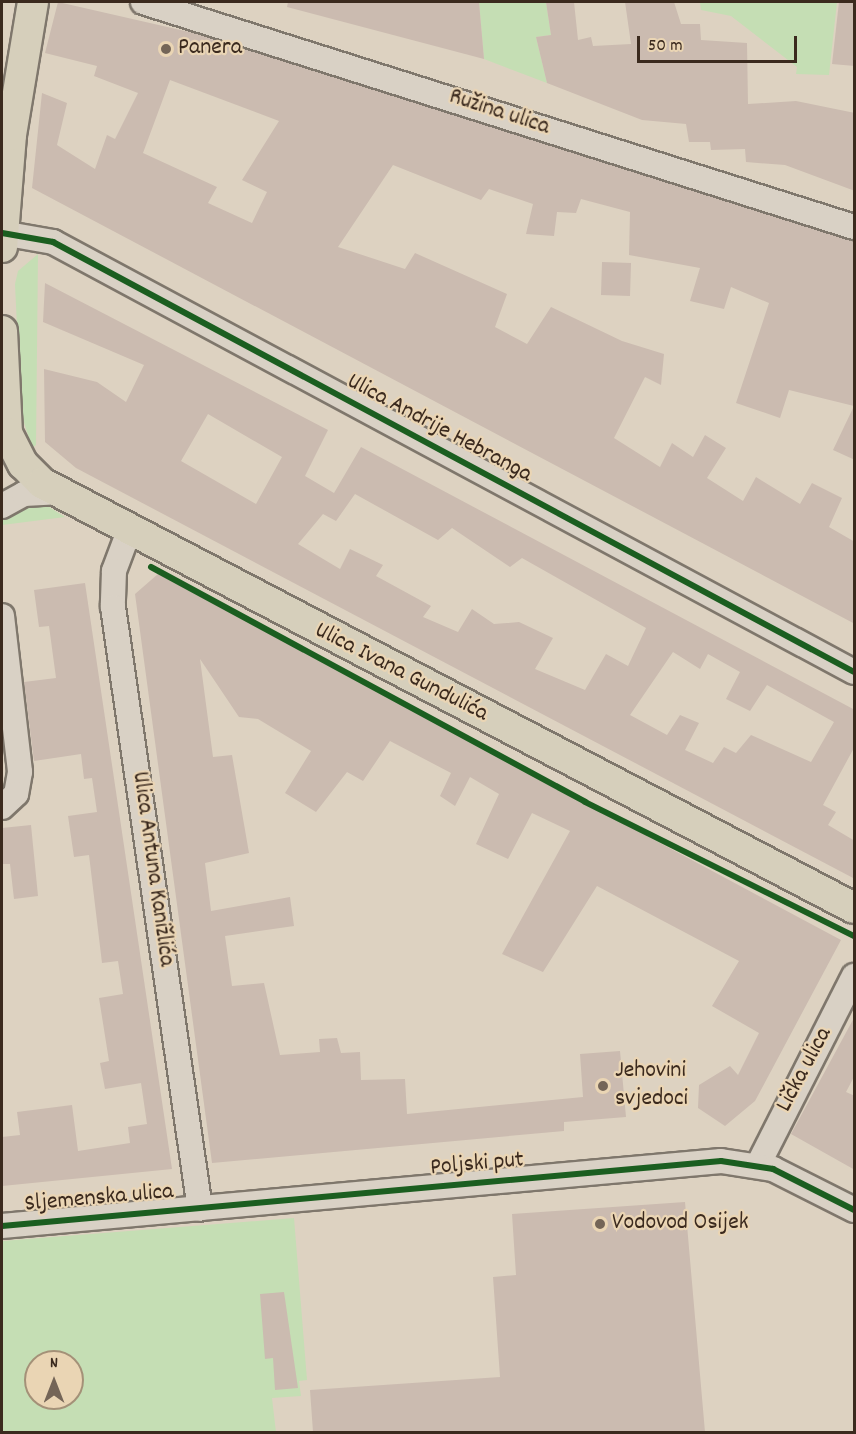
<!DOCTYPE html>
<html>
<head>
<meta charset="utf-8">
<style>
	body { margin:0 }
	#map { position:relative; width:856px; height:1434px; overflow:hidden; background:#ddd2c1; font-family:Dekko,sans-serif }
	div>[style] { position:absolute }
	.green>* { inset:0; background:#c5deb4 }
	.building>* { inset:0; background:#cbbbb0 }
	.roads { filter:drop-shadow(2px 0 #7f776c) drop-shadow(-2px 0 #7f776c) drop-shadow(0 2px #7f776c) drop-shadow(0 -2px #7f776c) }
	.minor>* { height:24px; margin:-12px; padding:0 12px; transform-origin:12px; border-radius:12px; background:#d9d1c5 }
	.major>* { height:30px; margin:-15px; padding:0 15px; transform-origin:15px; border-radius:15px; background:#d6cfbb }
	.cycleway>* { height:6px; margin:-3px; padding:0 3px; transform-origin:3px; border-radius:3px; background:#1b5e20 }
	.dots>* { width:16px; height:16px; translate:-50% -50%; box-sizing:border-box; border:3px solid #ead5b4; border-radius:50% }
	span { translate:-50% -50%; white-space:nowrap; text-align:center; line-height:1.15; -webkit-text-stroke:4.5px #ead5b4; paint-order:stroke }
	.poi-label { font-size:24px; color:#3b2a1e }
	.left { translate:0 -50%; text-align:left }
	.street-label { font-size:24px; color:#3b2a1e }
	.frame { position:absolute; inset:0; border:3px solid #3b2a1e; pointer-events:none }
	.north { position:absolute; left:24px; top:1350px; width:60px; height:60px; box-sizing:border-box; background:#ead5b4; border:2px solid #a49178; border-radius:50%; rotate:0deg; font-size:16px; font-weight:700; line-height:24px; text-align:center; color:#3b2a1e }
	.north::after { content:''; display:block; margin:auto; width:21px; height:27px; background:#746557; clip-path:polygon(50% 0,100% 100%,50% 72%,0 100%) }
	.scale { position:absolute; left:637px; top:36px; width:160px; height:27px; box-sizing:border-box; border:3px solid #3b2a1e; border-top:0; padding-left:8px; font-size:18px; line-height:21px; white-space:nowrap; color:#3b2a1e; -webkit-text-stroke:4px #ead5b4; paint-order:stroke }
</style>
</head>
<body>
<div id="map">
	<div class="green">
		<div style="clip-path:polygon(479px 2px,546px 2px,551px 35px,536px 37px,547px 83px,484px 59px)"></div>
		<div style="clip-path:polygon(700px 2px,837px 2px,829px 75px,796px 74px,797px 67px,731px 16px,701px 10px)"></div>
		<div style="clip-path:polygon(38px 254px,36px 445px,32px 448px,21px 413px,15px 284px,18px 271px)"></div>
		<div style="clip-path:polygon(43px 503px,65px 517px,2px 525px,2px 518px,18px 504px)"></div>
		<div style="clip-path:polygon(evenodd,294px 1218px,307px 1380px,299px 1381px,301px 1396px,272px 1398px,276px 1432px,2px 1432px,2px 1241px,294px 1218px,36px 1362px,72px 1362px,72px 1398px,36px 1398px,36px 1362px)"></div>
	</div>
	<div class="building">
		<div style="clip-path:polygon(evenodd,58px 2px,198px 34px,855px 242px,855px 460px,833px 450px,854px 406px,789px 390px,780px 418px,736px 403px,769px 303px,731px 287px,724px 309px,690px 301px,700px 268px,629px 255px,630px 212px,581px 199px,576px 213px,557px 212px,554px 236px,526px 234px,533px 204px,489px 189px,481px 200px,393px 165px,338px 247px,405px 269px,415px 253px,507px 294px,495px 327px,527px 344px,551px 307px,622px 341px,664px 354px,661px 385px,645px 377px,614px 438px,660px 467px,672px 443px,693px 457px,705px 435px,726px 448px,707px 478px,743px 501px,756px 477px,800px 504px,812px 483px,842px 498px,829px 527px,855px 542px,855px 624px,32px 188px,42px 93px,67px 103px,57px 145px,95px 169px,107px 135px,115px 139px,138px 93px,94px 76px,97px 66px,45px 53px,58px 2px,170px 80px,279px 121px,242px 180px,267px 192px,252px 223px,208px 203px,217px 187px,143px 153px,170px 80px)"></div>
		<div style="clip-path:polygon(288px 2px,479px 2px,484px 59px,287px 7px)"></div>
		<div style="clip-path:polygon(546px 2px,574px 2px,578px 40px,591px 37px,593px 46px,631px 44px,625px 2px,674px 2px,681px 24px,700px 24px,701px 40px,747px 43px,748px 104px,796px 101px,855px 113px,855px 191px,785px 165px,746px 162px,745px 149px,711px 150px,710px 142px,689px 142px,686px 124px,642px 120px,547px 83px,536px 37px,551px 35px)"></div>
		<div style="clip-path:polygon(839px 2px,855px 2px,855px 66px,832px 64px)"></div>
		<div style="clip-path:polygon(602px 262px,631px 263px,630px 296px,601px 295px)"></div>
		<div style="clip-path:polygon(evenodd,45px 283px,328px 430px,305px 476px,334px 493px,361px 447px,855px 710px,855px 746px,823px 805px,836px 812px,828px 825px,855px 841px,855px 879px,76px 468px,45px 442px,44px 369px,97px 382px,126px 402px,144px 365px,43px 322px,45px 283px,208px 414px,282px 457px,256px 504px,181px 461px,208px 414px,45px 283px,355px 494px,438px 540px,452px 528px,510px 567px,522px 558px,646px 628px,628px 666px,606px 654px,585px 690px,535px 669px,553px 638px,519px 622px,494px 624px,472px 609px,458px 632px,423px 617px,431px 606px,376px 576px,383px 565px,350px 549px,340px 569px,298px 544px,323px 514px,336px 521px,355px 494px,45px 283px,673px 652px,700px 669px,708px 654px,740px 672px,726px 699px,750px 711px,767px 685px,834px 722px,811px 762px,751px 735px,736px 753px,724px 747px,713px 763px,685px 750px,699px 723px,680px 715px,667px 735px,630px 715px,673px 652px)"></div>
		<div style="clip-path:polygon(158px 574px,841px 940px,755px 1101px,725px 1126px,698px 1108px,699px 1085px,730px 1066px,738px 1075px,759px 1033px,712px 1006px,739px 961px,597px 886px,543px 972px,502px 954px,570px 831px,532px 813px,508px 859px,476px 844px,499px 794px,470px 777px,455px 806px,440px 796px,451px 773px,390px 741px,363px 781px,347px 772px,316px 812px,285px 793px,311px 751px,258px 719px,239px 717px,200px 659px,213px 757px,232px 755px,249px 853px,205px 863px,211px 911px,290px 897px,294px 926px,225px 936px,232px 986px,264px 983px,280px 1055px,320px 1052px,319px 1039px,337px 1038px,341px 1053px,360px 1052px,361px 1080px,405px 1079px,407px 1114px,583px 1097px,580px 1054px,620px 1051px,626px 1117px,564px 1122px,564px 1131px,212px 1163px,135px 594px)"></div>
		<div style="clip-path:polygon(85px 583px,172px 1169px,2px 1186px,2px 1137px,20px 1135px,17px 1112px,72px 1105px,78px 1151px,130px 1143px,128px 1127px,147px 1124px,141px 1083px,105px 1089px,100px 1063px,109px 1061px,99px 998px,123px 994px,118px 961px,102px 963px,89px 855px,74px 857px,68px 816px,97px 812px,92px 778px,84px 779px,81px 754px,34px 761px,24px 682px,56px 678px,49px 626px,39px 627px,34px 590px)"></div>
		<div style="clip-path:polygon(31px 825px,38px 896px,14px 899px,10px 864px,2px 864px,2px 828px)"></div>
		<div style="clip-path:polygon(855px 1016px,855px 1075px,846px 1092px,855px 1096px,855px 1170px,791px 1134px)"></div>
		<div style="clip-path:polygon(685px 1202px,705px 1432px,313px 1432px,310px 1390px,500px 1377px,493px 1277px,516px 1275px,512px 1214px)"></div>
		<div style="clip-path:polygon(284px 1292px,298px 1388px,275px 1390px,273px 1358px,265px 1359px,260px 1294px)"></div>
	</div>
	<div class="roads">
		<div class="minor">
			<div style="left:143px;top:2px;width:746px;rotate:17.56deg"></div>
			<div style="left:2px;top:233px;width:52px;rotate:10deg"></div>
			<div style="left:53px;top:242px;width:909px;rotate:28.23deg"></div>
			<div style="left:2px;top:506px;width:25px;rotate:-29deg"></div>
			<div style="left:24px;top:494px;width:33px;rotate:-3deg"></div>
			<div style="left:129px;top:531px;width:43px;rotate:110.6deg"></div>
			<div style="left:114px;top:571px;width:36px;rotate:92deg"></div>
			<div style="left:113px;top:607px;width:608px;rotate:81.78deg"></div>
			<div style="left:2px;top:616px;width:157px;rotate:83.4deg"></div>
			<div style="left:20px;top:772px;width:22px;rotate:100deg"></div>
			<div style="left:16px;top:794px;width:19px;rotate:137deg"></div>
			<div style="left:758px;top:1165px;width:212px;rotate:-63.1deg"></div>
			<div style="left:2px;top:1226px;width:722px;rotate:-5.17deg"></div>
			<div style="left:721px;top:1161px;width:53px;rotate:8.7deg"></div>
			<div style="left:773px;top:1169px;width:91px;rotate:26.8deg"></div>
		</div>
		<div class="major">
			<div style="left:2px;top:247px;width:112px;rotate:-85.4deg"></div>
			<div style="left:11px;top:135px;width:135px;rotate:-80.6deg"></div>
			<div style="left:2px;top:331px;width:102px;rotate:87.2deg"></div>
			<div style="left:7px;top:433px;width:35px;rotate:63deg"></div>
			<div style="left:23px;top:464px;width:27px;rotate:45deg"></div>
			<div style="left:42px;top:483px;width:916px;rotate:27.63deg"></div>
		</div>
	</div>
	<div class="cycleway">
		<div style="left:2px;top:233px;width:52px;rotate:10deg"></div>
		<div style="left:53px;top:242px;width:909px;rotate:28.23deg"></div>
		<div style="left:151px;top:567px;width:494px;rotate:28.4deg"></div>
		<div style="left:585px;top:802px;width:301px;rotate:26.5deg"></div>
		<div style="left:2px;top:1226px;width:722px;rotate:-5.17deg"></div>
		<div style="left:721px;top:1161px;width:53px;rotate:8.7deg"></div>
		<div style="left:773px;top:1169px;width:91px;rotate:26.8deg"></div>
	</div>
	<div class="dots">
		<div style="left:166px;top:49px;background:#746557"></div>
		<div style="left:603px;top:1086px;background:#746557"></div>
		<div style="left:600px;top:1224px;background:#746557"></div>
	</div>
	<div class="poi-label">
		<span class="left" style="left:178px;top:49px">Panera</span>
		<span class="left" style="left:615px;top:1086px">Jehovini<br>svjedoci</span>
		<span class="left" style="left:612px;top:1224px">Vodovod Osijek</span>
	</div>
	<div class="street-label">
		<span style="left:499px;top:113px;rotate:18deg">Ružina ulica</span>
		<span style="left:439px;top:429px;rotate:28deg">Ulica Andrije Hebranga</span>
		<span style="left:401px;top:673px;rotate:27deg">Ulica Ivana Gundulića</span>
		<span style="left:152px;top:869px;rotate:82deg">Ulica Antuna Kanižlića</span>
		<span style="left:805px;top:1070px;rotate:-62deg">Lička ulica</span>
		<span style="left:477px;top:1165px;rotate:-5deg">Poljski put</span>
		<span style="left:99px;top:1199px;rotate:-5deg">Sljemenska ulica</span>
	</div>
	<div class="frame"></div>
	<div class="north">N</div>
	<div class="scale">50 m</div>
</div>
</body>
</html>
